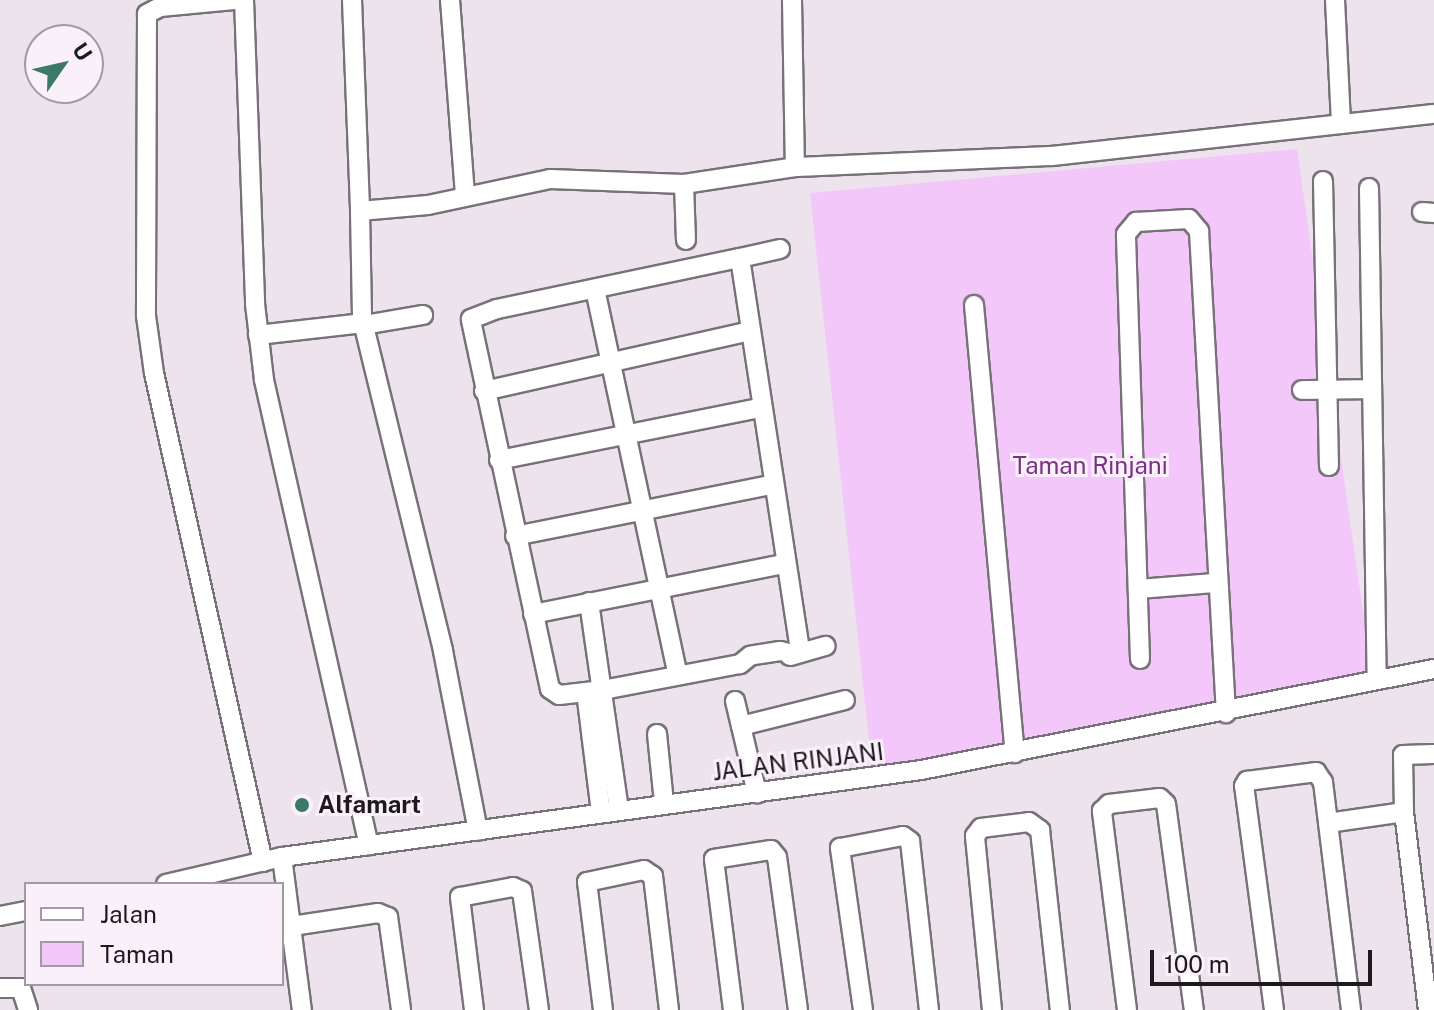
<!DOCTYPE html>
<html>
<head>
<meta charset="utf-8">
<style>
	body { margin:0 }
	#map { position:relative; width:1434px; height:1010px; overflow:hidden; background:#ece3ed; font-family:"Public Sans",sans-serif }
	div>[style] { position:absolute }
	.green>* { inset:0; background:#f4c7fa }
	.roads { filter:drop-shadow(2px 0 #79717a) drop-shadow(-2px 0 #79717a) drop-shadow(0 2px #79717a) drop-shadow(0 -2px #79717a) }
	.minor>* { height:18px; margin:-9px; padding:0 9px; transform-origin:9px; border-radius:9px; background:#fff }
	.dots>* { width:22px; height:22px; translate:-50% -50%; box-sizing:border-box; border:4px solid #f9f0fa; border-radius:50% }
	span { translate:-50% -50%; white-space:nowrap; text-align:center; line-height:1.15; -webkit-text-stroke:6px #f9f0fa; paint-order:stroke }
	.park-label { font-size:24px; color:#7a3184 }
	.street-label { font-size:24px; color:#1d1a1e }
	.poi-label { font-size:24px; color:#1d1a1e; font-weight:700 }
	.left { translate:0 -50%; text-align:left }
	.legend { position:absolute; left:24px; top:882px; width:260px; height:104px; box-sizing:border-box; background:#f9f0fa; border:2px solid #a19aa2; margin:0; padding:10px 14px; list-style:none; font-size:24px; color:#1d1a1e }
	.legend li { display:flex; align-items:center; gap:16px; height:40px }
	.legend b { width:40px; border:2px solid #a19aa2 }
	.north { position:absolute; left:24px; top:24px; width:80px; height:80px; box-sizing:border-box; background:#f9f0fa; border:2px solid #a19aa2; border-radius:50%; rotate:56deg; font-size:22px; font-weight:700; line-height:32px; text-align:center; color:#1d1a1e }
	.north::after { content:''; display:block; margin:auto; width:28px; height:36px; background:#3a7a67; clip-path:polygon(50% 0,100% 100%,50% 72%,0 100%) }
	.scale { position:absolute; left:1150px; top:950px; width:222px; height:36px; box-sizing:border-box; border:4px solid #1d1a1e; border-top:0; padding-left:10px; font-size:24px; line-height:28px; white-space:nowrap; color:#1d1a1e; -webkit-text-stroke:6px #f9f0fa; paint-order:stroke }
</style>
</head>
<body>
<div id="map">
	<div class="green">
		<div style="clip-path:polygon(1297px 149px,1373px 682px,873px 777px,810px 193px)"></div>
	</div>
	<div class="roads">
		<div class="minor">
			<div style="left:234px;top:0;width:74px;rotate:174.6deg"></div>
			<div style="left:160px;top:7px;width:15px;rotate:152deg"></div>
			<div style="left:147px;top:14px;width:302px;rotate:90.2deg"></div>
			<div style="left:146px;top:316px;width:58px;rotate:82deg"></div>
			<div style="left:154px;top:373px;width:501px;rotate:77.43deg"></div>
			<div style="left:244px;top:0;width:304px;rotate:87.9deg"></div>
			<div style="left:255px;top:304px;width:77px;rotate:83.2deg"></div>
			<div style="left:264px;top:380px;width:477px;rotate:77.3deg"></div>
			<div style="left:352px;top:0;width:211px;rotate:87.8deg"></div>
			<div style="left:360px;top:211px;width:68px;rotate:-5deg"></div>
			<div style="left:428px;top:205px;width:125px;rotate:-12deg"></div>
			<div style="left:550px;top:179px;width:134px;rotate:2.1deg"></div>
			<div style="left:684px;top:184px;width:112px;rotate:-8.7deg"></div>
			<div style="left:795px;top:167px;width:257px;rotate:-2.5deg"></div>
			<div style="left:1052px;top:156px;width:384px;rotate:-6.3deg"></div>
			<div style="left:450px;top:0;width:195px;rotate:85.6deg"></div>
			<div style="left:792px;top:0;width:167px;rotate:89deg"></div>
			<div style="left:1335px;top:0;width:124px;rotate:87.2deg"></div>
			<div style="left:1323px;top:181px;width:285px;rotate:88.8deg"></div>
			<div style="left:684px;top:184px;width:56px;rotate:88deg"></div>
			<div style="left:1369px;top:188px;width:492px;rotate:89.1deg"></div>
			<div style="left:360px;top:211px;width:107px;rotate:88.9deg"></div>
			<div style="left:362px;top:318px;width:343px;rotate:76.3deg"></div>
			<div style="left:443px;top:651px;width:183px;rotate:79deg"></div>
			<div style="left:1422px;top:212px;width:12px;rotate:5deg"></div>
			<div style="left:740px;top:258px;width:41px;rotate:-12.7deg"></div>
			<div style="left:595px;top:289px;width:392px;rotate:77.9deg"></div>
			<div style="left:974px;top:305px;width:450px;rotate:84.8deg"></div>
			<div style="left:364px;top:325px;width:60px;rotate:-9.6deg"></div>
			<div style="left:258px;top:335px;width:106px;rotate:-6.5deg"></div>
			<div style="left:1302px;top:390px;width:69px;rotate:-0.8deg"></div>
			<div style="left:484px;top:391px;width:273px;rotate:-12.7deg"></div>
			<div style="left:499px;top:460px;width:266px;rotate:-11.3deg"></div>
			<div style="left:515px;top:536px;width:261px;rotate:-11.3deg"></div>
			<div style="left:1138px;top:589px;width:77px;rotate:-4.5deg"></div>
			<div style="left:589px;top:602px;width:209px;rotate:81.8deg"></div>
			<div style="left:533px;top:614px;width:256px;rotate:-11.3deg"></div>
			<div style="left:793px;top:654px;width:13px;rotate:-167deg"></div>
			<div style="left:780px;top:651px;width:30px;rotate:171deg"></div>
			<div style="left:750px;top:656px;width:13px;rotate:141deg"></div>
			<div style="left:740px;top:664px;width:139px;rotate:169.3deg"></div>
			<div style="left:603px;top:690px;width:44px;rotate:173.5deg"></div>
			<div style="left:559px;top:695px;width:11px;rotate:-146deg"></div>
			<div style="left:550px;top:689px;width:378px;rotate:-102.1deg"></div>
			<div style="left:471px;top:319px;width:28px;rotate:-21deg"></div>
			<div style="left:497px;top:309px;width:248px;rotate:-11.9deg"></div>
			<div style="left:740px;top:258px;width:399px;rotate:81.3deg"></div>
			<div style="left:790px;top:656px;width:37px;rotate:-16deg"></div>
			<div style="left:1140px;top:659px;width:425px;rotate:-91.9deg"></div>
			<div style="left:1126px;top:234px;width:16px;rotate:-50deg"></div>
			<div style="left:1136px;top:222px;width:53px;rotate:-3.2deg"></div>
			<div style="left:1189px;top:219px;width:16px;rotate:50deg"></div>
			<div style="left:1199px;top:231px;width:483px;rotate:86.8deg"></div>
			<div style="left:586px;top:692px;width:121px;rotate:82.9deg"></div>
			<div style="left:735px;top:701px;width:95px;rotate:76.6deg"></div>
			<div style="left:741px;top:726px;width:107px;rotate:-14deg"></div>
			<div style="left:657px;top:734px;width:69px;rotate:84.2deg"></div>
			<div style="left:1404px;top:812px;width:57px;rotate:-91deg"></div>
			<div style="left:1403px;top:755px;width:31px;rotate:-2deg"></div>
			<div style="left:1328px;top:823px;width:77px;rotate:-8.2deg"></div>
			<div style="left:1404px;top:812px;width:199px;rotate:83.1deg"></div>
			<div style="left:282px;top:857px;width:154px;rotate:82.6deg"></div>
			<div style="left:166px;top:884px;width:119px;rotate:-13.1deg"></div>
			<div style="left:282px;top:857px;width:645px;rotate:-7.75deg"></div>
			<div style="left:921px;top:770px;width:523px;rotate:-11.14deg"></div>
			<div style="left:0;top:916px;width:26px;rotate:-11deg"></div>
			<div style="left:292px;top:926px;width:87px;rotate:-8.6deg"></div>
			<div style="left:378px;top:913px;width:11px;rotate:22deg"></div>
			<div style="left:388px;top:917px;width:94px;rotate:82deg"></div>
			<div style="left:0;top:988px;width:21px"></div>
			<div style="left:21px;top:988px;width:23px;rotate:72deg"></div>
			<div style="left:474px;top:1010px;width:114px;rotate:-97.1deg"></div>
			<div style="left:460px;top:897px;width:54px;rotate:-10.7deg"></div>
			<div style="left:513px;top:887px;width:10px;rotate:24deg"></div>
			<div style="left:522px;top:891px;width:120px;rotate:81.9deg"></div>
			<div style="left:603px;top:1010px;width:129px;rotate:-97.1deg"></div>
			<div style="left:587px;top:882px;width:58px;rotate:-11.9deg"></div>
			<div style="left:644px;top:870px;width:11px;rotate:34deg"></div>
			<div style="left:653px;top:876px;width:135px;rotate:83.2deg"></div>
			<div style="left:733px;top:1010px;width:152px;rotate:-97.2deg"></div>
			<div style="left:714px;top:859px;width:58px;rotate:-9deg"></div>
			<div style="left:771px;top:850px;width:9px;rotate:49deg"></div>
			<div style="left:777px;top:857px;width:154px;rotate:82.2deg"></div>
			<div style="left:863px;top:1010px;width:164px;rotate:-98.1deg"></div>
			<div style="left:840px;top:848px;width:64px;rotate:-10.8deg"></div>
			<div style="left:903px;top:836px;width:9px;rotate:36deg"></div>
			<div style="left:910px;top:841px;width:170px;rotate:83.6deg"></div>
			<div style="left:992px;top:1010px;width:175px;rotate:-95.6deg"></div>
			<div style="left:975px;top:836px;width:10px;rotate:-53deg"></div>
			<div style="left:981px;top:828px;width:48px;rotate:-7.1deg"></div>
			<div style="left:1029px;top:822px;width:14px;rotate:36deg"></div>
			<div style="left:1040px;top:830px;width:181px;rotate:83.7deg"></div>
			<div style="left:1127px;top:1010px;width:201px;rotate:-97.2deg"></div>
			<div style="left:1102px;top:811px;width:10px;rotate:-45deg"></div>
			<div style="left:1109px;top:804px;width:51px;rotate:-6.7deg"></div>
			<div style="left:1160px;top:798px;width:8px;rotate:45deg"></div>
			<div style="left:1166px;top:804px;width:208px;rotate:82.3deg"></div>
			<div style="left:1274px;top:1010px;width:226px;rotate:-97.6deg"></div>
			<div style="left:1244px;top:786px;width:6px;rotate:-59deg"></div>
			<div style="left:1247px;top:781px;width:70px;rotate:-7.4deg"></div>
			<div style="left:1316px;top:772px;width:12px;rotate:55deg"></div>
			<div style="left:1323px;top:782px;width:230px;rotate:83deg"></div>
		</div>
	</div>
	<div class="dots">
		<div style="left:302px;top:805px;background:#3a7a67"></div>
	</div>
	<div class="park-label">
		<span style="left:1090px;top:466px">Taman Rinjani</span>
	</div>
	<div class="street-label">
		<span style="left:798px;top:762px;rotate:-7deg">JALAN RINJANI</span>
	</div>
	<div class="poi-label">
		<span class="left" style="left:318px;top:805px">Alfamart</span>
	</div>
	<ul class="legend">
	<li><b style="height:10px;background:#fff"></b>Jalan</li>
	<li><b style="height:22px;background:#f4c7fa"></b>Taman</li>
	</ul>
	<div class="north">U</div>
	<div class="scale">100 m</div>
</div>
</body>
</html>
